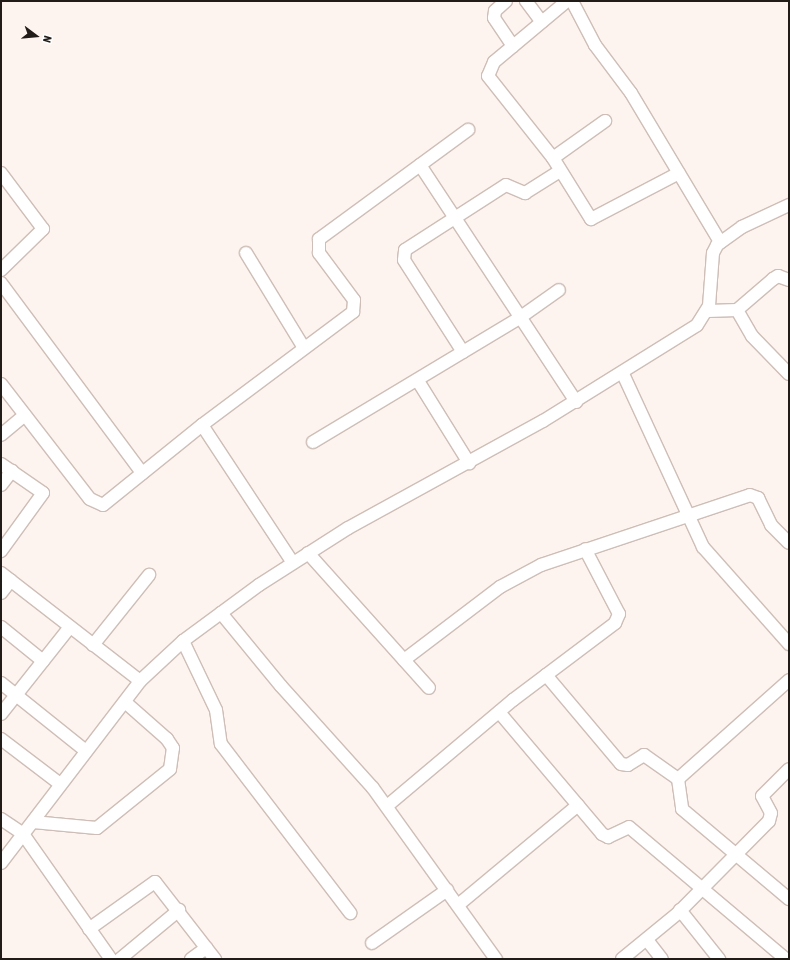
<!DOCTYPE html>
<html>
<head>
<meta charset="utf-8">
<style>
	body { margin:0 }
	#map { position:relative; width:790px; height:960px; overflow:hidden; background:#fef4ef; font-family:"Asap Condensed",sans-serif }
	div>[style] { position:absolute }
	.roads { filter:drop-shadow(1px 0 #cebeb7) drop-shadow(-1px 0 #cebeb7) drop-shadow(0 1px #cebeb7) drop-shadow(0 -1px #cebeb7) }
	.street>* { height:12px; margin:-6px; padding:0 6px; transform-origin:6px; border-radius:6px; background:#fff }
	span { translate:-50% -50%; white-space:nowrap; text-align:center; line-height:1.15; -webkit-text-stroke:3px #fff; paint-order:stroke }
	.frame { position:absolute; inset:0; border:2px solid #221c19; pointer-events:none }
	.north { position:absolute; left:16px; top:16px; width:40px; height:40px; -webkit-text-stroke:3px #fff; paint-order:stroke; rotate:106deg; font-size:11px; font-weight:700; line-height:16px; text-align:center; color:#221c19 }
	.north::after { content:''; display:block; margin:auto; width:14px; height:18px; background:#221c19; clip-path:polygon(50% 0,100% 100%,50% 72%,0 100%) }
</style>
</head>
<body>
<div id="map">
	<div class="roads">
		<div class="street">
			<div style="left:506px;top:1px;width:15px;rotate:138deg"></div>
			<div style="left:495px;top:11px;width:7px;rotate:98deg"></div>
			<div style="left:494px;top:18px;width:34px;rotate:56deg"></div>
			<div style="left:526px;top:1px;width:26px;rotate:53deg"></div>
			<div style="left:567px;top:1px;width:95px;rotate:140.1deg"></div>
			<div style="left:494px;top:62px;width:15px;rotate:113deg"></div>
			<div style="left:488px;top:76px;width:105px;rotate:51.6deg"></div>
			<div style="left:553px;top:158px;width:72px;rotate:58.1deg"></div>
			<div style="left:591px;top:219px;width:99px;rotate:-27.6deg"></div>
			<div style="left:572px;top:1px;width:50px;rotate:62.4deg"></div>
			<div style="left:595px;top:45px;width:60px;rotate:53.1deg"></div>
			<div style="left:631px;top:93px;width:174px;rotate:59.1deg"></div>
			<div style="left:553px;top:158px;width:64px;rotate:-35.4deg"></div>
			<div style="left:420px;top:165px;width:284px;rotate:56.6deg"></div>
			<div style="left:1px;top:173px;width:70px;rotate:53.1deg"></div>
			<div style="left:43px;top:229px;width:59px;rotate:135.7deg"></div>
			<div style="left:246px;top:253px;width:111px;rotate:58.6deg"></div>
			<div style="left:1px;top:283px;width:237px;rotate:53.4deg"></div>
			<div style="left:737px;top:310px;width:30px;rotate:60deg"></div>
			<div style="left:752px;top:336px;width:53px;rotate:45.8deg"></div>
			<div style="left:708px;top:311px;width:29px;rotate:-2deg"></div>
			<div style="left:737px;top:310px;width:48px;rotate:-40.7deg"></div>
			<div style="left:773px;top:279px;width:6px;rotate:-31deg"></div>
			<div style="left:778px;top:276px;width:12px;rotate:20deg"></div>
			<div style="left:463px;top:352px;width:109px;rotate:-122.7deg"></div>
			<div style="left:404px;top:260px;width:10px;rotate:-84deg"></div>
			<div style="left:405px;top:250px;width:120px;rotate:-32.8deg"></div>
			<div style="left:506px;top:185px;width:21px;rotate:23deg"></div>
			<div style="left:525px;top:193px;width:41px;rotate:-32.2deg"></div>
			<div style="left:623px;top:374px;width:191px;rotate:65.2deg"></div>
			<div style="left:703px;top:547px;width:130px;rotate:48.4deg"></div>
			<div style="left:418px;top:381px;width:97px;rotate:58.1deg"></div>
			<div style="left:1px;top:384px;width:145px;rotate:52.3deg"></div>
			<div style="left:90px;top:499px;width:14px;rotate:25deg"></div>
			<div style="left:103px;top:505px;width:127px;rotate:-38.9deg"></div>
			<div style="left:202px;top:425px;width:189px;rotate:-36.8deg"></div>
			<div style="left:353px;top:312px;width:12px;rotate:-85deg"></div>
			<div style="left:354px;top:300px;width:59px;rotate:-126.7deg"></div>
			<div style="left:319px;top:253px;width:14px;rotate:-90deg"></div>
			<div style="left:319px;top:239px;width:185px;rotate:-36.2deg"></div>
			<div style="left:202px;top:425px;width:165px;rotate:56.6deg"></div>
			<div style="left:1px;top:435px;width:31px;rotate:-40deg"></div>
			<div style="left:313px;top:442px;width:239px;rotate:-31deg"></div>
			<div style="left:518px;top:319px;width:50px;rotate:-35.3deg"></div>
			<div style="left:1px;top:464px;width:51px;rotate:34.6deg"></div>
			<div style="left:43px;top:493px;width:72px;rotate:125.9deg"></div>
			<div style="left:1px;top:485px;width:18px;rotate:-52deg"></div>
			<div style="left:308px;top:553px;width:181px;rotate:48.1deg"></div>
			<div style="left:1px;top:573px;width:176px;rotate:37.8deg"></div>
			<div style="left:1px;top:593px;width:16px;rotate:-52deg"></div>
			<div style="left:221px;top:613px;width:94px;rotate:50.6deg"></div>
			<div style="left:281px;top:686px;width:137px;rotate:48deg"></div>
			<div style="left:373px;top:788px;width:211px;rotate:54.3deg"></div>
			<div style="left:1px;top:627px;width:54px;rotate:39deg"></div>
			<div style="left:183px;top:641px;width:76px;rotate:64.4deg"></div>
			<div style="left:216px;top:710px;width:34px;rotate:82deg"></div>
			<div style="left:221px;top:744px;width:213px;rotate:52.6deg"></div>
			<div style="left:93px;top:645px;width:90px;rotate:-51.3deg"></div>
			<div style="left:404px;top:660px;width:121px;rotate:-37.2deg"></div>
			<div style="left:500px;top:587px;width:47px;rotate:-28.2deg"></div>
			<div style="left:541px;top:565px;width:220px;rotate:-18.5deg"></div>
			<div style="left:750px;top:495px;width:9px;rotate:21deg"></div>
			<div style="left:758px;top:498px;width:30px;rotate:64deg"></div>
			<div style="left:771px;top:525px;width:25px;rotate:45deg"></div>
			<div style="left:546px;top:675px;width:116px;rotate:49.9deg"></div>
			<div style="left:621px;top:764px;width:7px;rotate:8deg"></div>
			<div style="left:628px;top:765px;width:19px;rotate:-32deg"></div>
			<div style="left:644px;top:755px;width:42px;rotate:35.2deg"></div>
			<div style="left:678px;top:779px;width:149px;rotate:-41.7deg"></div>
			<div style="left:1px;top:683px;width:109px;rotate:38.7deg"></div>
			<div style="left:499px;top:712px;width:160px;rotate:49.8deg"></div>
			<div style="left:602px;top:834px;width:7px;rotate:27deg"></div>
			<div style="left:608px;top:837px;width:23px;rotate:-25deg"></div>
			<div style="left:629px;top:827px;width:205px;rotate:40.1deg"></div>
			<div style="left:1px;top:714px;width:111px;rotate:-51.6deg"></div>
			<div style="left:1px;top:739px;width:74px;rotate:37.3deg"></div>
			<div style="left:678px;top:779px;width:30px;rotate:82deg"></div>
			<div style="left:682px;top:809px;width:140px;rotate:40.1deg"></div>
			<div style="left:387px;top:806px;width:165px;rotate:-40.1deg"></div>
			<div style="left:513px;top:700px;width:128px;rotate:-37deg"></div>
			<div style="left:615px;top:623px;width:10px;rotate:-66deg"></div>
			<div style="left:619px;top:614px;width:73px;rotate:-117.6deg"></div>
			<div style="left:1px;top:819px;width:27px;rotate:34deg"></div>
			<div style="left:23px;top:834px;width:153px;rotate:54.9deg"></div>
			<div style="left:33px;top:822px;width:64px;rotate:5.4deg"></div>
			<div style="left:97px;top:828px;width:94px;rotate:-38.9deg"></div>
			<div style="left:170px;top:769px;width:21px;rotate:-82deg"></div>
			<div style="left:173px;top:748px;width:11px;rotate:-124deg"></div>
			<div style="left:167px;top:739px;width:56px;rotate:-138.6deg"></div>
			<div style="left:1px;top:863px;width:229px;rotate:-52.6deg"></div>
			<div style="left:140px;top:681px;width:59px;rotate:-42.9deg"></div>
			<div style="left:183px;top:641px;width:94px;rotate:-36.4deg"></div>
			<div style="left:259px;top:585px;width:106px;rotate:-32.6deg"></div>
			<div style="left:348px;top:528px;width:222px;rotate:-28.8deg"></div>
			<div style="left:543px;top:421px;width:181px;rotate:-31.9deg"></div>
			<div style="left:697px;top:325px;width:22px;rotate:-58deg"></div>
			<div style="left:709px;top:306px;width:53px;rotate:-85.7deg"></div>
			<div style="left:713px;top:253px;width:9px;rotate:-63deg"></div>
			<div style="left:717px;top:245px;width:31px;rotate:-36deg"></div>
			<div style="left:742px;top:227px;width:52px;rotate:-25.1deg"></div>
			<div style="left:458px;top:905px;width:156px;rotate:-39.8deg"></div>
			<div style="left:680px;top:910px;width:63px;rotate:51.5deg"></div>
			<div style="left:89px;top:929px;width:81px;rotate:-35.5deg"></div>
			<div style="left:155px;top:882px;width:98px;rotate:52.1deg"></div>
			<div style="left:647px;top:940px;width:24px;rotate:52deg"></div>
			<div style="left:372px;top:943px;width:92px;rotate:-35.2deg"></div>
			<div style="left:120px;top:959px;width:77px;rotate:-39.7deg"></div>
			<div style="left:191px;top:959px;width:19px;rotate:-36deg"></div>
			<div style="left:622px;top:959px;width:72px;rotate:-39.4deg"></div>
			<div style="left:678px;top:913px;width:129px;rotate:-45.3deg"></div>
			<div style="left:769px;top:821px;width:8px;rotate:-76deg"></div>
			<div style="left:771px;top:813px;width:19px;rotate:-118deg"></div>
			<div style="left:762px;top:796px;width:38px;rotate:-45deg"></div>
		</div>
	</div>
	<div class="frame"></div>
	<div class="north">N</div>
</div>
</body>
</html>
